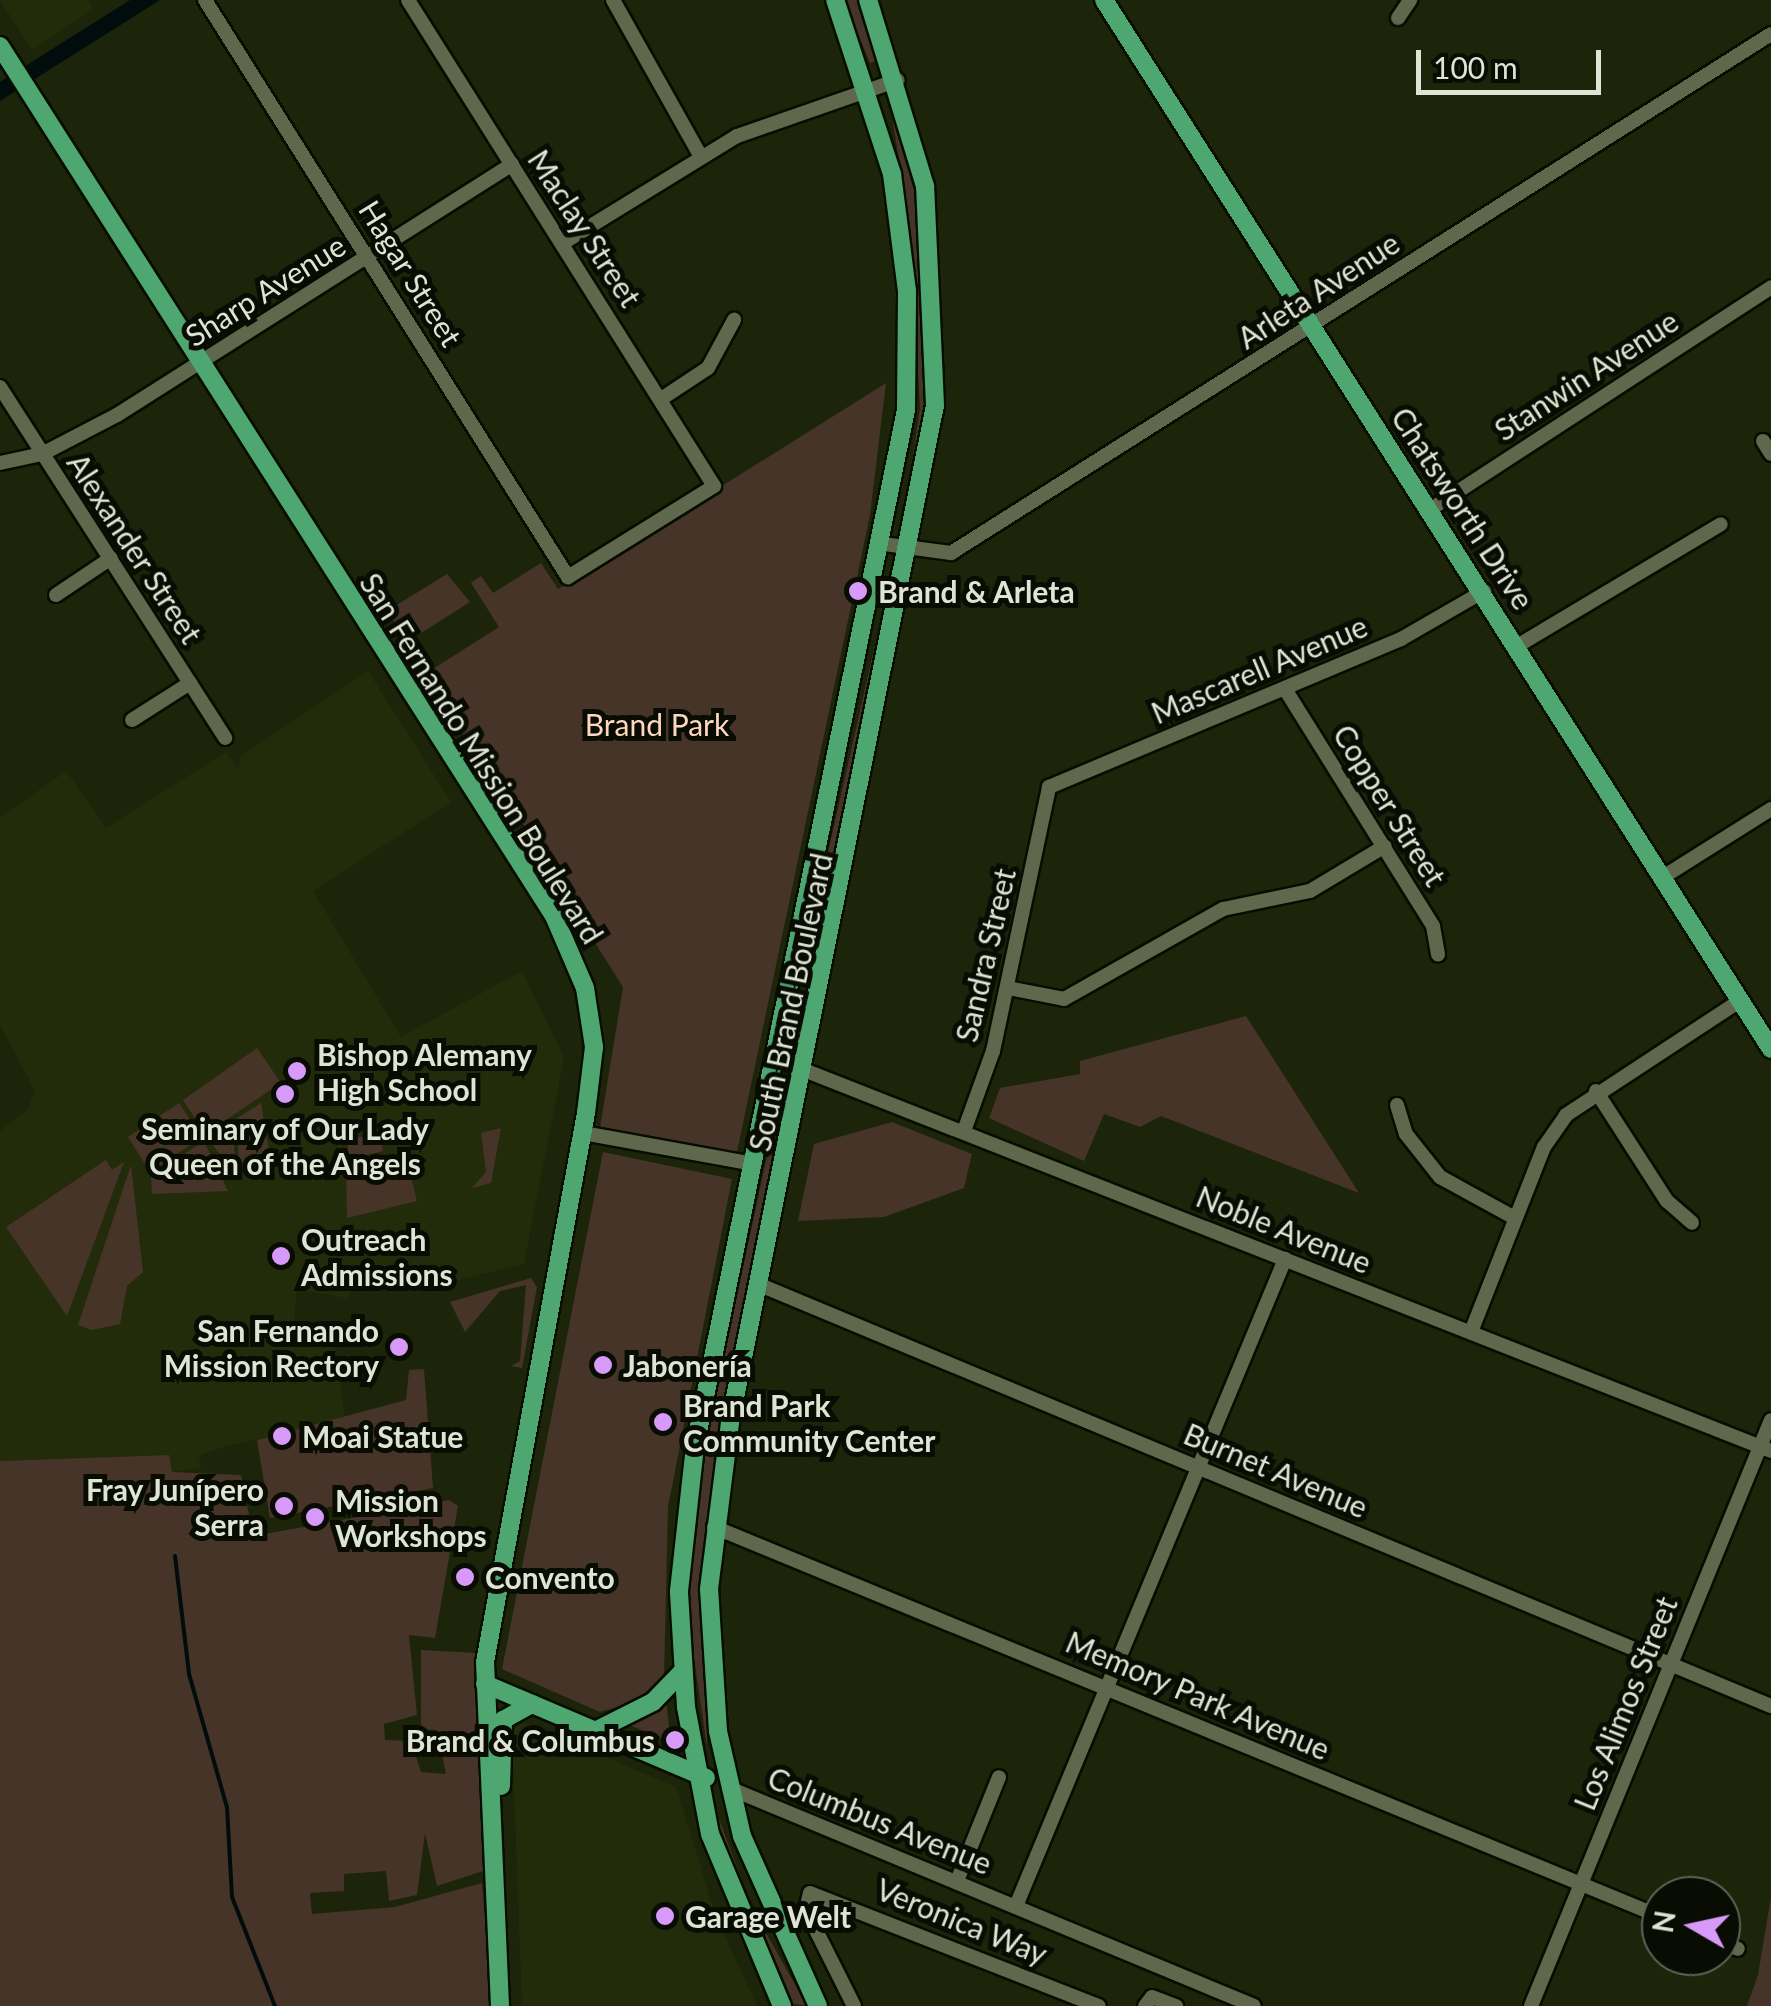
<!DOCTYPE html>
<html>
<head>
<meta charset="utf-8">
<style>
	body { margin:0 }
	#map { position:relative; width:1771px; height:2006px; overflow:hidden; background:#1c240a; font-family:Lato,sans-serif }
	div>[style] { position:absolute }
	.built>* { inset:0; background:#232c0a }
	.green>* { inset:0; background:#463428 }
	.water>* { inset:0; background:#000d0c }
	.stream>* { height:4px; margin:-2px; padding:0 2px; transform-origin:2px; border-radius:2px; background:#000d0c }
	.roads { filter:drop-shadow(2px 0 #070d00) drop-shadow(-2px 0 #070d00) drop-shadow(0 2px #070d00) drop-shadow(0 -2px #070d00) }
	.minor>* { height:14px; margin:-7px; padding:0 7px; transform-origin:7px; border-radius:7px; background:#5f684c }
	.major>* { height:18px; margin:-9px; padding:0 9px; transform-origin:9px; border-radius:9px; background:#4ea771 }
	.dots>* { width:28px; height:28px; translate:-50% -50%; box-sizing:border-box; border:5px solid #080c03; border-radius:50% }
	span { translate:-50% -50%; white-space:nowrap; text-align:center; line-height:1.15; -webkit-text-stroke:10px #080c03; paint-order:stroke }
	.street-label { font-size:30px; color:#dfe5d5 }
	.poi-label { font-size:30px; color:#dfe5d5; font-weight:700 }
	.left { translate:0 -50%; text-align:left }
	.right { translate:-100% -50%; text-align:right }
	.park-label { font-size:30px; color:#fed7bd }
	.north { position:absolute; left:1641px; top:1876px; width:100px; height:100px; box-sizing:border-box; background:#080c03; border:2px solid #5e6357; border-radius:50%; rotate:279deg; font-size:28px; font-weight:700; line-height:40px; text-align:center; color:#dfe5d5 }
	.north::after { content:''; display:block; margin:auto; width:35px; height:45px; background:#d89af8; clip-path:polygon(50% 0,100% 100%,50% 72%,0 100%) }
	.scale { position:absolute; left:1416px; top:50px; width:185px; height:45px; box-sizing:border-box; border:5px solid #dfe5d5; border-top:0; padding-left:12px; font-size:30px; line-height:35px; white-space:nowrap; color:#dfe5d5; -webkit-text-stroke:8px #080c03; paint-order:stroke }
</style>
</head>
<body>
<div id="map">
	<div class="built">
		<div style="clip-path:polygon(0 0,88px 0,94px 9px,32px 50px)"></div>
		<div style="clip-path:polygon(368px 671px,451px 802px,313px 891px,401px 1037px,522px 971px,564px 1057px,524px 1264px,413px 1291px,366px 1274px,347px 1298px,297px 1289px,292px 1343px,335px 1344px,345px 1419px,223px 1447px,199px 1456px,201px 1468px,171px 1472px,168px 1455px,0 1461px,0 1131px,28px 1109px,35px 1091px,0 1025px,0 818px,66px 771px,106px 828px,226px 752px,238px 769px,241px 756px)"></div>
		<div style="clip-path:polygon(521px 1721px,676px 1787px,716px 1917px,757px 2006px,522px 2006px,512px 1734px)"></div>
	</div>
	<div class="green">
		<div style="clip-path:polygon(844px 0,860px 0,876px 61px,870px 63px)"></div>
		<div style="clip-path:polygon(891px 110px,921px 215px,928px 409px,905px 511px,920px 408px,910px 228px)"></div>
		<div style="clip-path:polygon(886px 383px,870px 515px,737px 1152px,600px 1128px,623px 987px,425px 674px,499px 627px,471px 583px,481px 576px,493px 593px,541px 563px,558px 589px)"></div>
		<div style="clip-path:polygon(447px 574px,470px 602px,407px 642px,387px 611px)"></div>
		<div style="clip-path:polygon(890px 578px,898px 579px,803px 1032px,815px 910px)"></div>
		<div style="clip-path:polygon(1246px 1016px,1359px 1193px,1161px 1116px,1140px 1127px,1104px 1114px,1084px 1161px,989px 1118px,1000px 1088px,1080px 1074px,1080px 1061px)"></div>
		<div style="clip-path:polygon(257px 1048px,281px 1083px,205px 1134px,183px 1100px)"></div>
		<div style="clip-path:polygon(782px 1087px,792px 1091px,706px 1535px,707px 1747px,688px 1617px,701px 1462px)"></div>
		<div style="clip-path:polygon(179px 1103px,202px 1137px,150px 1172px,128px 1137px)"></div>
		<div style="clip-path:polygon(261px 1103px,271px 1164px,239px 1169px,237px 1118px)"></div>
		<div style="clip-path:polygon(233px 1121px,235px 1172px,234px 1174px,208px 1138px)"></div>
		<div style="clip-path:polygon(892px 1122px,972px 1154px,964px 1188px,884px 1217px,798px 1221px,814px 1144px)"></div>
		<div style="clip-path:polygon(501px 1128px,491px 1183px,472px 1188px,486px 1172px,481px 1133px)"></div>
		<div style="clip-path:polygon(349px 1137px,380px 1137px,383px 1151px,346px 1160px)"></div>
		<div style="clip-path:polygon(204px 1141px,228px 1191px,152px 1194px,151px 1177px)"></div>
		<div style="clip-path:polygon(603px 1152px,732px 1179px,668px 1507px,664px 1677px,634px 1702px,600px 1712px,502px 1669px)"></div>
		<div style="clip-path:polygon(392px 1155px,408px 1165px,417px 1201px,347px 1218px,346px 1166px)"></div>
		<div style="clip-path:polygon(106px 1160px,112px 1170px,124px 1162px,67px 1316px,6px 1227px)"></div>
		<div style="clip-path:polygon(131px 1165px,143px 1272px,127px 1286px,120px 1324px,92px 1330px,78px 1325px)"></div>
		<div style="clip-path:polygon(531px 1278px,537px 1287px,522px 1368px,511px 1366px,520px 1361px,526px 1285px,500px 1291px,465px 1332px,450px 1302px)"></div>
		<div style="clip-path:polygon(424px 1369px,433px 1488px,270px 1518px,257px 1440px,406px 1400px,409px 1370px)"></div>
		<div style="clip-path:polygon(169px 1455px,172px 1472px,241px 1475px,250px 1520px,242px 1532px,254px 1536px,449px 1500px,458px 1506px,435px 1638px,409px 1635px,417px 1715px,384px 1724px,385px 1740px,411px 1741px,421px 1772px,446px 1774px,437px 1730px,421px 1729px,421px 1650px,477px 1653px,486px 1870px,437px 1886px,425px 1833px,417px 1895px,389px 1901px,386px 1871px,344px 1874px,344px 1891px,310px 1893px,312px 1914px,395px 1907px,482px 1883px,492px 2006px,0 2006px,0 1461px)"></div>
		<div style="clip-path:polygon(666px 1700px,671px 1743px,632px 1726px,632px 1721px)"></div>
		<div style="clip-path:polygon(719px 1819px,753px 1910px,807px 2006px,789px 2003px,719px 1834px)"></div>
		<div style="clip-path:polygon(1771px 1897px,1771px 2006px,1747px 2006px,1758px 1975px)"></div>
	</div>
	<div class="water">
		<div style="clip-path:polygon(130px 0,160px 0,0 101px,0 82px)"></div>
	</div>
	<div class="stream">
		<div style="left:175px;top:1556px;width:119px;rotate:83.2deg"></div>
		<div style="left:189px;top:1674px;width:138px;rotate:74.1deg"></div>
		<div style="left:227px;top:1807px;width:90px;rotate:86.8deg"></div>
		<div style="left:232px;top:1897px;width:117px;rotate:68.5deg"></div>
	</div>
	<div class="roads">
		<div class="minor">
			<div style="left:205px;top:0;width:682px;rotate:57.83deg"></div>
			<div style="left:568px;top:577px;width:172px;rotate:-31.9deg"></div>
			<div style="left:714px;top:486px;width:574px;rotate:-122.2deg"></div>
			<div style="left:613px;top:0;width:178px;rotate:60.7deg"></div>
			<div style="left:1398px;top:18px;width:22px;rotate:-56deg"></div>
			<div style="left:563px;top:243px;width:204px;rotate:-31.6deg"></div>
			<div style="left:737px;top:136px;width:170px;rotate:-19.2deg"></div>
			<div style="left:0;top:387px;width:417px;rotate:57.3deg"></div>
			<div style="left:661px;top:399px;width:56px;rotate:-33.4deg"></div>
			<div style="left:708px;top:368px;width:55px;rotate:-61.6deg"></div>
			<div style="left:1763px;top:441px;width:15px;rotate:58deg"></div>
			<div style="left:0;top:463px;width:43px;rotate:-12.1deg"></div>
			<div style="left:42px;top:454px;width:85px;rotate:-27.5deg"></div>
			<div style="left:117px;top:415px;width:468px;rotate:-32.4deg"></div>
			<div style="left:1431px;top:509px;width:406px;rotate:-33.1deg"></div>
			<div style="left:884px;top:544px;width:68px;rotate:7.7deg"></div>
			<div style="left:951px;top:553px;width:970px;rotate:-32.33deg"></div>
			<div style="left:56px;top:595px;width:66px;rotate:-33.9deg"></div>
			<div style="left:1519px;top:645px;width:235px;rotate:-30.9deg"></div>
			<div style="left:1285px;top:689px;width:279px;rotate:58deg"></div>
			<div style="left:1433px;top:926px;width:29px;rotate:80deg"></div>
			<div style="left:132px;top:720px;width:69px;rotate:-32.5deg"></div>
			<div style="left:1663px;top:877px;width:128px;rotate:-32.2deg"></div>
			<div style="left:1008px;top:988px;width:57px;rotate:11.1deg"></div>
			<div style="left:1064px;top:999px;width:183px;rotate:-29.5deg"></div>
			<div style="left:1223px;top:909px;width:89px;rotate:-11.7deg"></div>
			<div style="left:1310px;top:891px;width:87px;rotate:-31deg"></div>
			<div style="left:776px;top:1059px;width:1069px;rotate:21.5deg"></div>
			<div style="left:1596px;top:1091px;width:131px;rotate:57.2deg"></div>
			<div style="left:1667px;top:1201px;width:33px;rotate:41deg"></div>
			<div style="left:1397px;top:1105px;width:30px;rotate:73deg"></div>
			<div style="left:1406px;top:1134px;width:55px;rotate:51.7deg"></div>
			<div style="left:1440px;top:1177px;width:85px;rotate:28.7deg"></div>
			<div style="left:964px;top:1131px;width:85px;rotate:-70.1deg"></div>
			<div style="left:993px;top:1051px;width:270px;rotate:-78deg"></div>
			<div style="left:1049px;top:787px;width:382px;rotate:-22.8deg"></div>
			<div style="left:1401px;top:639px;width:96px;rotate:-30deg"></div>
			<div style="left:583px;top:1133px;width:173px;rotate:10.3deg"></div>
			<div style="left:760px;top:1285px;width:1095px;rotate:22.61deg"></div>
			<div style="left:1471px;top:1332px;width:199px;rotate:-68.5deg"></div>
			<div style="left:1544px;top:1147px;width:39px;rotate:-55deg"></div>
			<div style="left:1566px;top:1115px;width:209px;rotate:-33.3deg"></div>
			<div style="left:714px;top:1527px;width:1024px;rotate:22.38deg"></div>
			<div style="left:729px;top:1788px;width:568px;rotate:22.55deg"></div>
			<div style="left:957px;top:1881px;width:112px;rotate:-68deg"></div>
			<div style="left:1016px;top:1906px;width:701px;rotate:-67.42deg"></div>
			<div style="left:1721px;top:1942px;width:18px;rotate:22deg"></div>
			<div style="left:854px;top:2006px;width:107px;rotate:-116.6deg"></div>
			<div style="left:806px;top:1910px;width:17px;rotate:-77deg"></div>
			<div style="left:810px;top:1893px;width:310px;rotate:21.4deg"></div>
			<div style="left:1145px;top:2006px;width:11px;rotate:-52deg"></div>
			<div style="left:1152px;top:1997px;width:26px;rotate:21deg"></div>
			<div style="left:1531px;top:2006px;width:633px;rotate:-67.73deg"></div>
		</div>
		<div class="major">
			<div style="left:1104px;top:0;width:1243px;rotate:57.55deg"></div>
			<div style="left:0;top:46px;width:1031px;rotate:57.51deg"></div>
			<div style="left:554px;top:916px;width:78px;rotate:66.7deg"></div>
			<div style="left:585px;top:988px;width:60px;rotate:81.3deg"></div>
			<div style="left:594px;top:1047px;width:66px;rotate:96.9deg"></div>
			<div style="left:586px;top:1113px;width:558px;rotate:100.42deg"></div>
			<div style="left:485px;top:1662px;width:344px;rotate:87.5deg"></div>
			<div style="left:485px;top:1684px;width:240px;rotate:23deg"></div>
			<div style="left:595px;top:1731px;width:65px;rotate:-26.6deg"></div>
			<div style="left:653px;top:1702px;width:42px;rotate:-46deg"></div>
			<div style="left:501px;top:1786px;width:66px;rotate:-88.3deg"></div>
			<div style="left:503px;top:1720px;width:33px;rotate:-29deg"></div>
			<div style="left:782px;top:2006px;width:186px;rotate:-112.7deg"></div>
			<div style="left:710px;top:1834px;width:129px;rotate:-100.7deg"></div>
			<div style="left:686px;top:1707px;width:116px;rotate:-93.5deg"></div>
			<div style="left:679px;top:1591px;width:146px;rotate:-83.7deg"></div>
			<div style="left:695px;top:1446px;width:1057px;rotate:-78.49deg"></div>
			<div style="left:906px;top:410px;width:119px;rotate:-89.5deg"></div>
			<div style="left:907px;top:291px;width:118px;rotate:-97.3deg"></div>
			<div style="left:892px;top:174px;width:183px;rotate:-108.1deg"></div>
			<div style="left:818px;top:2006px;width:186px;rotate:-114.1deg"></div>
			<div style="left:742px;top:1836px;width:108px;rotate:-102.9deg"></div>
			<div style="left:718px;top:1731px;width:142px;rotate:-93.6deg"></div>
			<div style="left:709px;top:1589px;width:168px;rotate:-82.8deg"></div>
			<div style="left:730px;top:1422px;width:1037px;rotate:-78.6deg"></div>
			<div style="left:935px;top:405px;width:219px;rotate:-92.6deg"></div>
			<div style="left:925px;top:186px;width:195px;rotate:-107deg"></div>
		</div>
	</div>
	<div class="dots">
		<div style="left:858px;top:591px;background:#d89af8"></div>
		<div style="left:297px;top:1071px;background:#d89af8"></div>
		<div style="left:285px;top:1094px;background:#d89af8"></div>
		<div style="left:281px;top:1256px;background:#d89af8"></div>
		<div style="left:399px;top:1347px;background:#d89af8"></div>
		<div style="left:603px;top:1365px;background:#d89af8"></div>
		<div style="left:663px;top:1422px;background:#d89af8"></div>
		<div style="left:282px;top:1436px;background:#d89af8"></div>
		<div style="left:284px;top:1506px;background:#d89af8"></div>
		<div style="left:315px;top:1517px;background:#d89af8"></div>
		<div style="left:465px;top:1577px;background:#d89af8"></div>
		<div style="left:675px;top:1740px;background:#d89af8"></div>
		<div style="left:665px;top:1916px;background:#d89af8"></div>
	</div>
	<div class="street-label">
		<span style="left:585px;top:228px;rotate:57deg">Maclay Street</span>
		<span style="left:411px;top:273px;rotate:58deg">Hagar Street</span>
		<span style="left:265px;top:290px;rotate:-32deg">Sharp Avenue</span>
		<span style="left:1318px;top:290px;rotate:-33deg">Arleta Avenue</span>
		<span style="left:1586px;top:375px;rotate:-33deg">Stanwin Avenue</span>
		<span style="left:1463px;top:508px;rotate:57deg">Chatsworth Drive</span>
		<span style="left:135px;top:548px;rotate:57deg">Alexander Street</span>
		<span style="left:1259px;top:669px;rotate:-23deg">Mascarell Avenue</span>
		<span style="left:482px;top:758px;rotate:58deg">San Fernando Mission Boulevard</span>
		<span style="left:1390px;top:805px;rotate:58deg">Copper Street</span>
		<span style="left:985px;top:955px;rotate:-77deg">Sandra Street</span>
		<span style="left:790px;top:1002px;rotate:-78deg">South Brand Boulevard</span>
		<span style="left:1284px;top:1229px;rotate:22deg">Noble Avenue</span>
		<span style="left:1276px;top:1470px;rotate:23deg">Burnet Avenue</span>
		<span style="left:1198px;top:1695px;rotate:23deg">Memory Park Avenue</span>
		<span style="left:1625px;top:1703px;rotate:-68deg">Los Alimos Street</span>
		<span style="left:880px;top:1820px;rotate:22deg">Columbus Avenue</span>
		<span style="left:962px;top:1921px;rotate:22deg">Veronica Way</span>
	</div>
	<div class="poi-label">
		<span class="left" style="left:878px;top:591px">Brand &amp; Arleta</span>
		<span class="left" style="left:317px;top:1071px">Bishop Alemany<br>High School</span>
		<span style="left:285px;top:1145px">Seminary of Our Lady<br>Queen of the Angels</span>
		<span class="left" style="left:301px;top:1256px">Outreach<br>Admissions</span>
		<span class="right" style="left:379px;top:1347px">San Fernando<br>Mission Rectory</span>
		<span class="left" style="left:623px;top:1365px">Jabonería</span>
		<span class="left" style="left:683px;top:1422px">Brand Park<br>Community Center</span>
		<span class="left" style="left:302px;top:1436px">Moai Statue</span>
		<span class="right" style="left:264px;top:1506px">Fray Junípero<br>Serra</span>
		<span class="left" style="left:335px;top:1517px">Mission<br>Workshops</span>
		<span class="left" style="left:485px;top:1577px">Convento</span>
		<span class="right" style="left:655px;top:1740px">Brand &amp; Columbus</span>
		<span class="left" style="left:685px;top:1916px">Garage Welt</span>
	</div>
	<div class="park-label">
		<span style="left:657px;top:724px">Brand Park</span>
	</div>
	<div class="north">N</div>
	<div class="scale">100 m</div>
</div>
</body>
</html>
